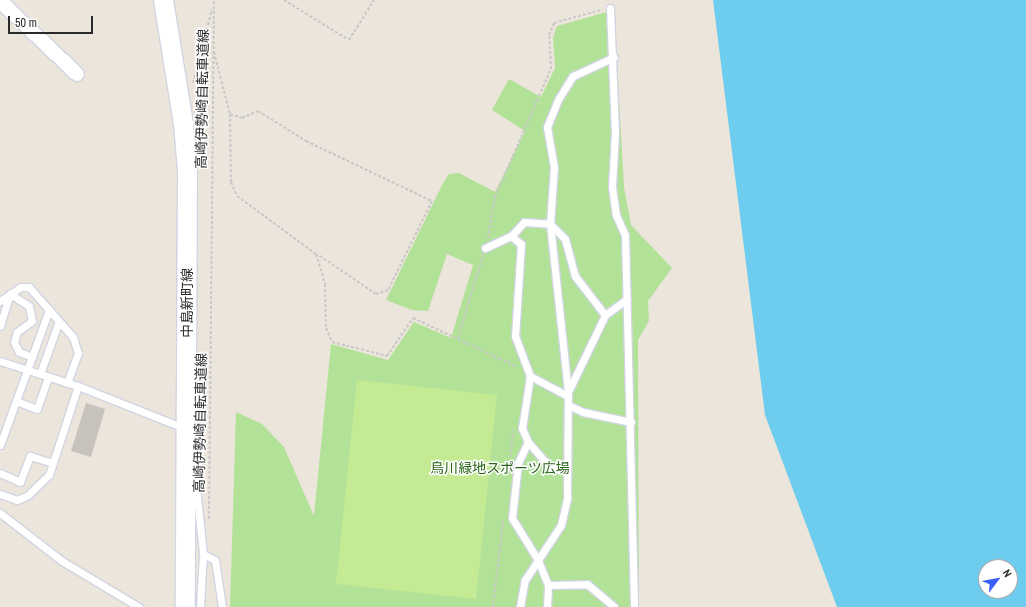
<!DOCTYPE html>
<html>
<head>
<meta charset="utf-8">
<style>
	body { margin:0 }
	#map { position:relative; width:1026px; height:607px; overflow:hidden; background:#ece5db; font-family:"Archivo Narrow","Noto Sans JP",sans-serif }
	div>[style] { position:absolute }
	.green>* { inset:0; background:#b2e298 }
	.pitch>* { inset:0; background:#c5ea94 }
	.water>* { inset:0; background:#6eccee }
	.building>* { inset:0; background:#c7c2bb }
	.path>* { height:2px; margin-top:-1px; transform-origin:0; background:repeating-linear-gradient(90deg,#c8c8c8 0 3px,transparent 0 5px) }
	.roads { filter:drop-shadow(1px 0 #d1d4e2) drop-shadow(-1px 0 #d1d4e2) drop-shadow(0 1px #d1d4e2) drop-shadow(0 -1px #d1d4e2) }
	.service>* { height:7px; margin:-3.5px; padding:0 3.5px; transform-origin:3.5px; border-radius:3.5px; background:#fff }
	.minor>* { height:14px; margin:-7px; padding:0 7px; transform-origin:7px; border-radius:7px; background:#fff }
	.secondary>* { height:19px; margin:-9.5px; padding:0 9.5px; transform-origin:9.5px; border-radius:9.5px; background:#fff }
	span { translate:-50% -50%; white-space:nowrap; text-align:center; line-height:1.15; -webkit-text-stroke:3px #fff; paint-order:stroke }
	.street-label { font-size:14px; color:#2a2a2a }
	.park-label { font-size:14px; color:#2a661a }
	.north { position:absolute; left:978px; top:559px; width:40px; height:40px; box-sizing:border-box; background:#fff; border:1px solid #aaa; border-radius:50%; rotate:58deg; font-size:11px; font-weight:700; line-height:16px; text-align:center; color:#2a2a2a }
	.north::after { content:''; display:block; margin:auto; width:14px; height:18px; background:#3b60f9; clip-path:polygon(50% 0,100% 100%,50% 72%,0 100%) }
	.scale { position:absolute; left:8px; top:16px; width:85px; height:18px; box-sizing:border-box; border:2px solid #2a2a2a; border-top:0; padding-left:5px; font-size:12px; line-height:14px; white-space:nowrap; color:#2a2a2a; -webkit-text-stroke:3px #fff; paint-order:stroke }
</style>
</head>
<body>
<div id="map">
	<div class="green">
		<div style="clip-path:polygon(614px 10px,624px 187px,631px 225px,672px 268px,648px 301px,649px 321px,638px 340px,639px 607px,230px 607px,236px 412px,262px 424px,284px 447px,314px 516px,331px 344px,388px 360px,414px 322px,451px 338px,473px 265px,447px 254px,428px 311px,412px 310px,386px 300px,442px 185px,449px 174px,459px 173px,495px 192px,525px 131px,492px 110px,509px 79px,541px 97px,555px 68px,553px 37px,557px 26px)"></div>
	</div>
	<div class="pitch">
		<div style="clip-path:polygon(357px 380px,497px 395px,476px 599px,336px 584px)"></div>
	</div>
	<div class="water">
		<div style="clip-path:polygon(evenodd,713px 0,1026px 0,1026px 607px,837px 607px,765px 415px,713px 0,986px 567px,1010px 567px,1010px 591px,986px 591px,986px 567px)"></div>
	</div>
	<div class="building">
		<div style="clip-path:polygon(86px 403px,105px 409px,91px 457px,71px 451px)"></div>
	</div>
	<div class="path">
		<div style="left:284px;top:0;width:76px;rotate:31.6deg"></div>
		<div style="left:349px;top:40px;width:47px;rotate:-58deg"></div>
		<div style="left:214px;top:52px;width:64px;rotate:75.5deg"></div>
		<div style="left:230px;top:114px;width:68px;rotate:89.2deg"></div>
		<div style="left:231px;top:182px;width:15px;rotate:67deg"></div>
		<div style="left:237px;top:196px;width:98px;rotate:36.3deg"></div>
		<div style="left:316px;top:254px;width:31px;rotate:73deg"></div>
		<div style="left:325px;top:284px;width:44px;rotate:88.7deg"></div>
		<div style="left:326px;top:328px;width:15px;rotate:67deg"></div>
		<div style="left:332px;top:342px;width:57px;rotate:14.3deg"></div>
		<div style="left:387px;top:356px;width:46px;rotate:-55.6deg"></div>
		<div style="left:413px;top:318px;width:115px;rotate:25.2deg"></div>
		<div style="left:193px;top:83px;width:76px;rotate:-75.6deg"></div>
		<div style="left:230px;top:114px;width:13px;rotate:18deg"></div>
		<div style="left:242px;top:118px;width:17px;rotate:-24deg"></div>
		<div style="left:258px;top:111px;width:57px;rotate:32deg"></div>
		<div style="left:306px;top:141px;width:140px;rotate:25.5deg"></div>
		<div style="left:432px;top:201px;width:99px;rotate:116.3deg"></div>
		<div style="left:388px;top:290px;width:13px;rotate:162deg"></div>
		<div style="left:376px;top:294px;width:71px;rotate:-145.9deg"></div>
		<div style="left:488px;top:238px;width:42px;rotate:-80.3deg"></div>
		<div style="left:495px;top:197px;width:140px;rotate:-66.4deg"></div>
		<div style="left:551px;top:69px;width:34px;rotate:-93deg"></div>
		<div style="left:549px;top:35px;width:13px;rotate:-67deg"></div>
		<div style="left:554px;top:23px;width:49px;rotate:-15.5deg"></div>
		<div style="left:458px;top:338px;width:87px;rotate:-73.2deg"></div>
		<div style="left:510px;top:457px;width:26px;rotate:-83deg"></div>
		<div style="left:209px;top:519px;width:519px;rotate:-89.45deg"></div>
		<div style="left:493px;top:607px;width:87px;rotate:-83.4deg"></div>
	</div>
	<div class="roads">
		<div class="service">
			<div style="left:610px;top:8px;width:124px;rotate:87.7deg"></div>
			<div style="left:615px;top:132px;width:55px;rotate:93.1deg"></div>
			<div style="left:612px;top:187px;width:28px;rotate:82deg"></div>
			<div style="left:616px;top:215px;width:22px;rotate:66deg"></div>
			<div style="left:625px;top:235px;width:372px;rotate:88.6deg"></div>
			<div style="left:511px;top:236px;width:13px;rotate:39deg"></div>
			<div style="left:521px;top:244px;width:92px;rotate:93.7deg"></div>
			<div style="left:515px;top:336px;width:43px;rotate:69.4deg"></div>
			<div style="left:530px;top:376px;width:43px;rotate:27.8deg"></div>
			<div style="left:485px;top:248px;width:29px;rotate:-25deg"></div>
			<div style="left:511px;top:236px;width:19px;rotate:-47deg"></div>
			<div style="left:524px;top:222px;width:26px;rotate:4deg"></div>
			<div style="left:550px;top:224px;width:21px;rotate:45deg"></div>
			<div style="left:565px;top:239px;width:38px;rotate:75deg"></div>
			<div style="left:575px;top:276px;width:49px;rotate:52.4deg"></div>
			<div style="left:0;top:301px;width:25px;rotate:-34deg"></div>
			<div style="left:21px;top:287px;width:8px"></div>
			<div style="left:29px;top:287px;width:67px;rotate:48.7deg"></div>
			<div style="left:73px;top:337px;width:17px;rotate:73deg"></div>
			<div style="left:78px;top:353px;width:32px;rotate:110deg"></div>
			<div style="left:0;top:326px;width:34px;rotate:-73deg"></div>
			<div style="left:10px;top:294px;width:22px;rotate:32deg"></div>
			<div style="left:29px;top:306px;width:15px;rotate:79deg"></div>
			<div style="left:32px;top:321px;width:19px;rotate:144deg"></div>
			<div style="left:17px;top:332px;width:10px;rotate:107deg"></div>
			<div style="left:14px;top:342px;width:11px;rotate:63deg"></div>
			<div style="left:19px;top:352px;width:14px;rotate:21deg"></div>
			<div style="left:0;top:361px;width:82px;rotate:17.8deg"></div>
			<div style="left:78px;top:386px;width:114px;rotate:21.6deg"></div>
			<div style="left:40px;top:374px;width:56px;rotate:-70.3deg"></div>
			<div style="left:530px;top:376px;width:53px;rotate:98.7deg"></div>
			<div style="left:522px;top:428px;width:15px;rotate:67deg"></div>
			<div style="left:528px;top:442px;width:33px;rotate:49deg"></div>
			<div style="left:550px;top:467px;width:17px;rotate:13deg"></div>
			<div style="left:568px;top:392px;width:85px;rotate:-64.3deg"></div>
			<div style="left:605px;top:315px;width:27px;rotate:-36deg"></div>
			<div style="left:16px;top:401px;width:22px;rotate:21deg"></div>
			<div style="left:37px;top:409px;width:34px;rotate:-71deg"></div>
			<div style="left:568px;top:405px;width:17px;rotate:25deg"></div>
			<div style="left:583px;top:412px;width:49px;rotate:11.8deg"></div>
			<div style="left:0;top:445px;width:144px;rotate:-70.1deg"></div>
			<div style="left:192px;top:449px;width:106px;rotate:84deg"></div>
			<div style="left:203px;top:554px;width:13px;rotate:27deg"></div>
			<div style="left:215px;top:560px;width:48px;rotate:81.5deg"></div>
			<div style="left:0;top:473px;width:22px;rotate:24deg"></div>
			<div style="left:20px;top:482px;width:28px;rotate:-69deg"></div>
			<div style="left:30px;top:456px;width:24px;rotate:17deg"></div>
			<div style="left:0;top:494px;width:18px;rotate:19deg"></div>
			<div style="left:17px;top:500px;width:12px;rotate:-24deg"></div>
			<div style="left:28px;top:495px;width:29px;rotate:-44deg"></div>
			<div style="left:49px;top:475px;width:94px;rotate:-72deg"></div>
			<div style="left:0;top:513px;width:78px;rotate:37.7deg"></div>
			<div style="left:62px;top:561px;width:90px;rotate:30.9deg"></div>
			<div style="left:548px;top:585px;width:39px;rotate:-1deg"></div>
			<div style="left:587px;top:584px;width:35px;rotate:40deg"></div>
			<div style="left:200px;top:607px;width:53px;rotate:-86.8deg"></div>
			<div style="left:520px;top:607px;width:27px;rotate:-80deg"></div>
			<div style="left:525px;top:580px;width:24px;rotate:-57deg"></div>
			<div style="left:538px;top:560px;width:49px;rotate:-121.8deg"></div>
			<div style="left:512px;top:518px;width:55px;rotate:-83.8deg"></div>
			<div style="left:518px;top:463px;width:23px;rotate:-65deg"></div>
			<div style="left:547px;top:607px;width:22px;rotate:-87deg"></div>
			<div style="left:548px;top:585px;width:27px;rotate:-112deg"></div>
			<div style="left:538px;top:560px;width:42px;rotate:-56.7deg"></div>
			<div style="left:561px;top:525px;width:28px;rotate:-77deg"></div>
			<div style="left:567px;top:498px;width:106px;rotate:-89.5deg"></div>
			<div style="left:568px;top:392px;width:169px;rotate:-96.1deg"></div>
			<div style="left:550px;top:224px;width:57px;rotate:-86deg"></div>
			<div style="left:554px;top:167px;width:41px;rotate:-99.9deg"></div>
			<div style="left:547px;top:127px;width:31px;rotate:-68deg"></div>
			<div style="left:559px;top:98px;width:26px;rotate:-58deg"></div>
			<div style="left:573px;top:76px;width:45px;rotate:-24.9deg"></div>
		</div>
		<div class="minor">
			<div style="left:0;top:1px;width:106px;rotate:43.5deg"></div>
		</div>
		<div class="secondary">
			<div style="left:163px;top:0;width:125px;rotate:80.8deg"></div>
			<div style="left:183px;top:123px;width:48px;rotate:85.2deg"></div>
			<div style="left:187px;top:171px;width:436px;rotate:90.3deg"></div>
		</div>
	</div>
	<div class="street-label">
		<span style="left:202px;top:99px;rotate:-89deg">高崎伊勢崎自転車道線</span>
		<span style="left:187px;top:303px;rotate:-90deg">中島新町線</span>
		<span style="left:200px;top:423px;rotate:-89deg">高崎伊勢崎自転車道線</span>
	</div>
	<div class="park-label">
		<span style="left:500px;top:468px">烏川緑地スポーツ広場</span>
	</div>
	<div class="north">N</div>
	<div class="scale">50 m</div>
</div>
</body>
</html>
